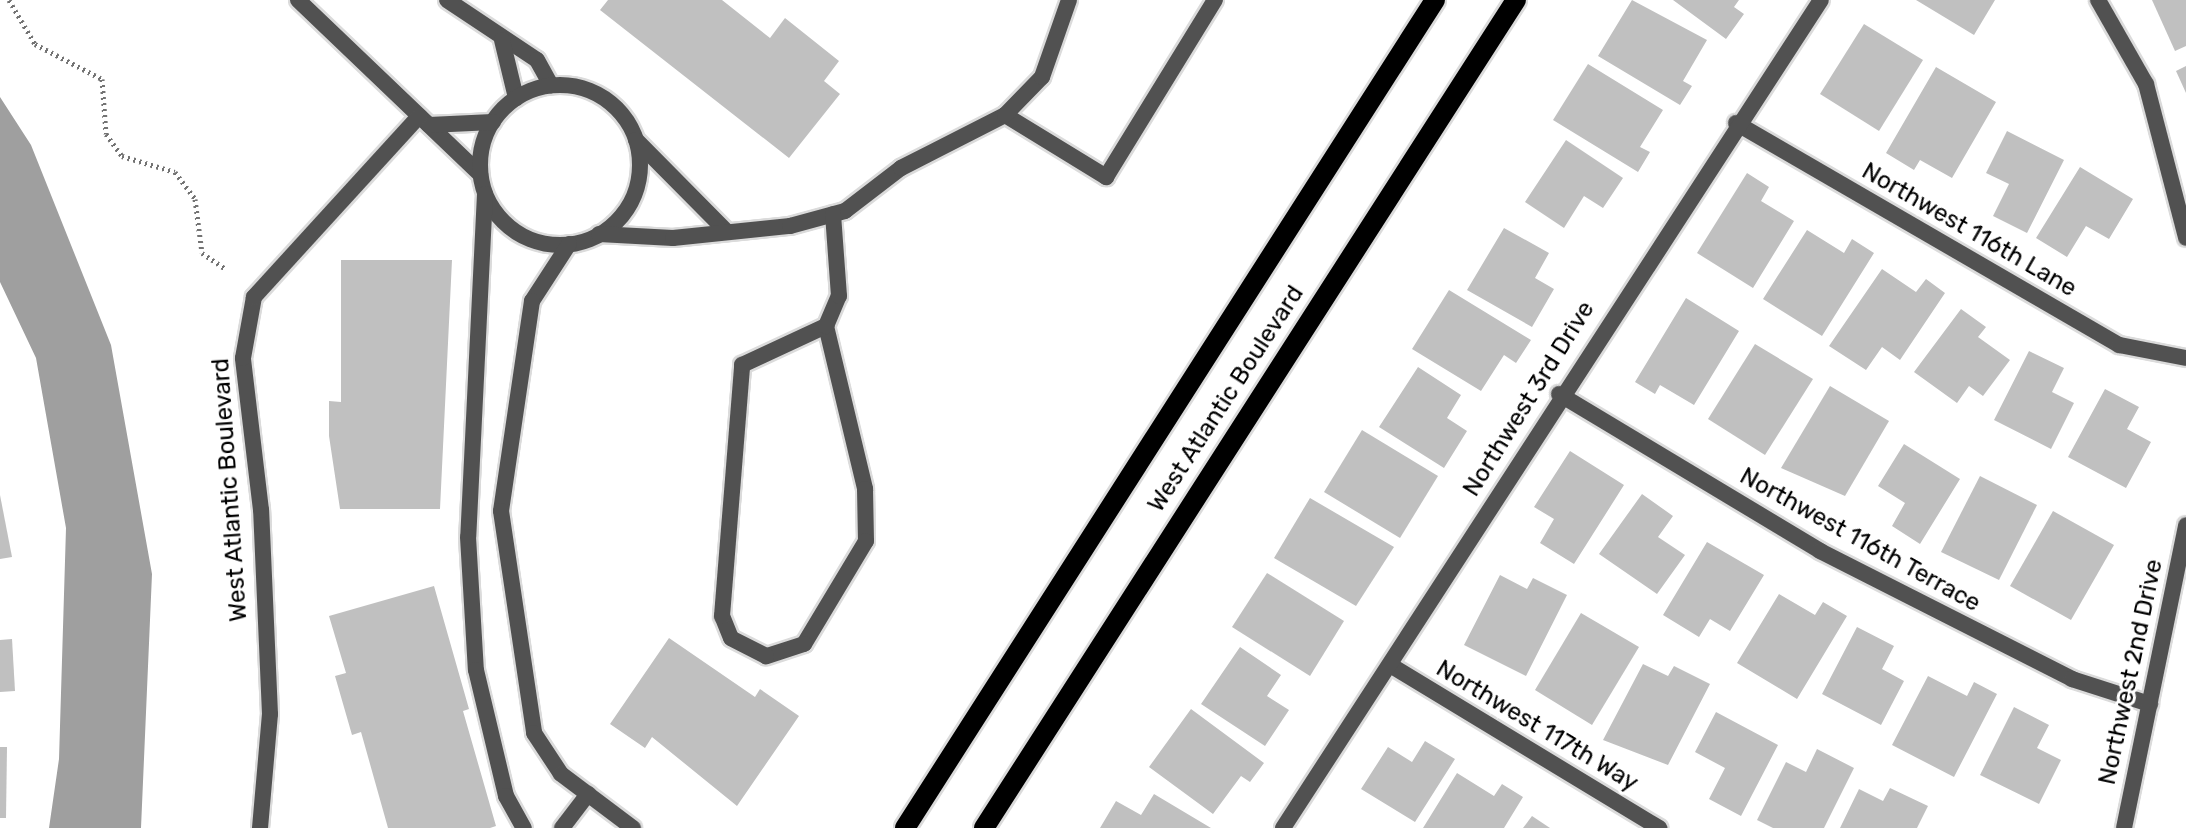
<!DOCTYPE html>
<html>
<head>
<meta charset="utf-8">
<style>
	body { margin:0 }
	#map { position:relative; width:2186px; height:828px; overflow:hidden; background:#fff; font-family:Rubik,sans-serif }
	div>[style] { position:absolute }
	.water>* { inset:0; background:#9f9f9f }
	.building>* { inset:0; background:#c0c0c0 }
	.path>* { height:5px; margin-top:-2.5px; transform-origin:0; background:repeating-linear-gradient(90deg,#737373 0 2px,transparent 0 6px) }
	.roads { filter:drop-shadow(2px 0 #dbdbdb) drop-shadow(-2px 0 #dbdbdb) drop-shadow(0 2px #dbdbdb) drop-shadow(0 -2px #dbdbdb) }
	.lane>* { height:16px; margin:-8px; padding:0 8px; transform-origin:8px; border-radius:8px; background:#515151 }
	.street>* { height:16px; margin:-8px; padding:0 8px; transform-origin:8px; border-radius:8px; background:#515151 }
	.street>.ring { margin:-8px; padding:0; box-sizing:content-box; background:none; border:16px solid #515151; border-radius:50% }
	.primary>* { height:20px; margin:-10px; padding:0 10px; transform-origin:10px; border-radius:10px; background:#000 }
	span { translate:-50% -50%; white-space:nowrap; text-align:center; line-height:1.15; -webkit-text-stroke:6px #fff; paint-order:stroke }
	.street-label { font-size:24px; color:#000 }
</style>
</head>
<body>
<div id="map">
	<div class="water">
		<div style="clip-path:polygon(0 97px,31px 145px,111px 345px,152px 574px,141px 828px,49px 828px,59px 759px,66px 528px,36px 358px,0 282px)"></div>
	</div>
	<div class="building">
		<div style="clip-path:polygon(608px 0,722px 0,770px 38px,785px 18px,839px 61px,824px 81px,840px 94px,789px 158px,600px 10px)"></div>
		<div style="clip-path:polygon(1632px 0,1707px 40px,1683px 81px,1692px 86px,1680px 105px,1598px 56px)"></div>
		<div style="clip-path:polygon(1673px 0,1739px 0,1734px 7px,1744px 14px,1726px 39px)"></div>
		<div style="clip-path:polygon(1916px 0,1995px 0,1974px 35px)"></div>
		<div style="clip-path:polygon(2152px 0,2186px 0,2186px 46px,2175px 51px)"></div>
		<div style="clip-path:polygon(1864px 24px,1923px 60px,1879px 131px,1820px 94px)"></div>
		<div style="clip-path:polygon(1588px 64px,1663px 110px,1640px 147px,1650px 152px,1638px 172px,1553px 120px)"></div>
		<div style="clip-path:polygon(2186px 66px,2186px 93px,2176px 71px)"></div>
		<div style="clip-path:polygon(1936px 67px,1996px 102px,1952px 178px,1920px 160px,1914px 170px,1886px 153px)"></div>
		<div style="clip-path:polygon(2007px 131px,2064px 160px,2027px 233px,1993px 216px,2009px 184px,1986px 173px)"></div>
		<div style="clip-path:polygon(1566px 140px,1623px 178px,1603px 208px,1584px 196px,1564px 228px,1525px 202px)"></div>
		<div style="clip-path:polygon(2080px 167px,2133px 199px,2109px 239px,2086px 226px,2067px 257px,2036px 238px)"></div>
		<div style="clip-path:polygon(1747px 173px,1769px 187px,1761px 201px,1794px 221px,1753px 288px,1697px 253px)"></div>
		<div style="clip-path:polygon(1504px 228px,1549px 253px,1535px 278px,1554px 289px,1532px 327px,1467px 290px)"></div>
		<div style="clip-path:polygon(1807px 230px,1844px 253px,1852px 239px,1874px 253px,1822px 336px,1763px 299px)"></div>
		<div style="clip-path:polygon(341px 260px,452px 260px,440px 509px,340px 509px,329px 436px,329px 401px,341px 402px)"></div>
		<div style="clip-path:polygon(1882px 269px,1916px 292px,1926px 279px,1945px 293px,1900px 360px,1882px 347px,1866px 370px,1829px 346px)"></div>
		<div style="clip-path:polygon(1449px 290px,1531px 340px,1516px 363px,1504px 355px,1481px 391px,1412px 349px)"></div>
		<div style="clip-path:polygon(1686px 298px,1739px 331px,1694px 405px,1660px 385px,1655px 394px,1635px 382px)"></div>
		<div style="clip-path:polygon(1961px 309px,1986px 327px,1978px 337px,2010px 360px,1983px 396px,1969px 386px,1957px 403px,1914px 372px)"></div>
		<div style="clip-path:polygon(1755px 344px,1813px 379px,1765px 455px,1708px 419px)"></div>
		<div style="clip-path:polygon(2029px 351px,2064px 368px,2052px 392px,2074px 403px,2051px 449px,1994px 420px)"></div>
		<div style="clip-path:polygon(1418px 367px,1461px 395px,1447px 418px,1467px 431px,1444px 468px,1379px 427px)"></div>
		<div style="clip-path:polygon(1830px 386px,1889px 421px,1845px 496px,1781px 468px)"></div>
		<div style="clip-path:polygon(2105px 389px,2139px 407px,2127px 429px,2151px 442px,2126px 488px,2068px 457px)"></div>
		<div style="clip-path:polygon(1362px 430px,1438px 476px,1400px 538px,1324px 492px)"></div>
		<div style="clip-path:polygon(1904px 444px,1960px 479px,1920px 544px,1892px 526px,1905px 503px,1878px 486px)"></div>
		<div style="clip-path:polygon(1570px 451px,1624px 485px,1574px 564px,1540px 543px,1554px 519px,1534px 507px)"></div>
		<div style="clip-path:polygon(1980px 476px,2037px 505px,1999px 580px,1941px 552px)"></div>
		<div style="clip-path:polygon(1642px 494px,1673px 516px,1658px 537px,1685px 555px,1657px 594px,1599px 554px)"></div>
		<div style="clip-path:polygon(0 495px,12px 557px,0 559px)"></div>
		<div style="clip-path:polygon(1310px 498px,1394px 547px,1356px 606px,1274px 558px)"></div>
		<div style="clip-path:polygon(2053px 511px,2114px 545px,2071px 620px,2010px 586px)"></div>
		<div style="clip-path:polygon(1707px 542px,1764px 575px,1730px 631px,1710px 619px,1699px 637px,1663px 615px)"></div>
		<div style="clip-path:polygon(1267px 573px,1344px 621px,1310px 676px,1232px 627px)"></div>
		<div style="clip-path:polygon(1500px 575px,1527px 589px,1533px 578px,1567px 595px,1526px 676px,1464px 645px)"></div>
		<div style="clip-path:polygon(434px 586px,469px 709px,463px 711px,496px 826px,490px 828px,388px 828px,361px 732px,352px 735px,335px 676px,346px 673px,329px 616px)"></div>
		<div style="clip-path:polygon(1779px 594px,1815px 615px,1823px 602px,1847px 616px,1797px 699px,1737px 663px)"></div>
		<div style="clip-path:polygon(1581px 613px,1639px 647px,1592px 725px,1535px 690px)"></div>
		<div style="clip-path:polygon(1857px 627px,1894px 646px,1882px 669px,1904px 681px,1881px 725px,1822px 694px)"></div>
		<div style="clip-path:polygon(669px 638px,755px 697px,760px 689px,799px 716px,737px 806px,652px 737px,645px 748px,610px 724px)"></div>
		<div style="clip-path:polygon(12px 639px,15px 691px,0 692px,0 640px)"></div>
		<div style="clip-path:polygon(1240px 647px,1281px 675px,1267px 696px,1289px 710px,1265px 746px,1201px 704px)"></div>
		<div style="clip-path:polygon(1643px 664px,1668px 676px,1674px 666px,1710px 684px,1668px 765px,1603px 740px)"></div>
		<div style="clip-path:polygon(1928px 676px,1967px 696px,1974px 682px,1997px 694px,1954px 777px,1892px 745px)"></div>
		<div style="clip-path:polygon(2014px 707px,2049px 725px,2037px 748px,2061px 760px,2039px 804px,1980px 775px)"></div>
		<div style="clip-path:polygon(1191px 709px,1264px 763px,1250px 782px,1241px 776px,1213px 814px,1149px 767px)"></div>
		<div style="clip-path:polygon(1716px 712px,1778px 745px,1741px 816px,1709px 799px,1725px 768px,1695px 752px)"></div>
		<div style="clip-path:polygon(1425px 741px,1455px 759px,1415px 822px,1361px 789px,1388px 747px,1412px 762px)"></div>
		<div style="clip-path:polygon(0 747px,7px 747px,6px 818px,0 818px)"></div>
		<div style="clip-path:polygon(1817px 749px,1854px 768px,1824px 828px,1773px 828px,1757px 820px,1786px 762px,1806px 772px)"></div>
		<div style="clip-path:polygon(1457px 773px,1494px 796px,1502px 784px,1523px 797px,1504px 828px,1423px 828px)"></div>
		<div style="clip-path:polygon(1890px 788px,1928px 806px,1917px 828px,1840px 828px,1859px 789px,1883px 801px)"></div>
		<div style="clip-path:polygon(1154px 794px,1211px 828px,1100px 828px,1116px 801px,1141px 815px)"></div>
		<div style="clip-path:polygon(1532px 816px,1550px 828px,1523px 828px)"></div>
	</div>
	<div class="path">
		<div style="left:9px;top:0;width:51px;rotate:59.4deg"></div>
		<div style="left:35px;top:44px;width:76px;rotate:27.6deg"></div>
		<div style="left:102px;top:79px;width:55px;rotate:85.8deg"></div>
		<div style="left:106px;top:134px;width:27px;rotate:54deg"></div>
		<div style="left:122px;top:156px;width:55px;rotate:16.8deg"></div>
		<div style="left:175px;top:172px;width:34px;rotate:53deg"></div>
		<div style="left:195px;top:199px;width:54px;rotate:82.6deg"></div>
		<div style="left:202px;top:253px;width:27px;rotate:34deg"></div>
	</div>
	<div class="roads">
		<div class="lane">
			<div style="left:1005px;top:115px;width:119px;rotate:31.5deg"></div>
			<div style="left:1106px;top:177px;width:208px;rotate:-58.4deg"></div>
			<div style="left:562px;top:828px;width:43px;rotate:-52.6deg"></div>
		</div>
		<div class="street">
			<div style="left:298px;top:0;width:252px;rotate:43.7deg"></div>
			<div style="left:447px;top:0;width:108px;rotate:33.7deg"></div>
			<div style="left:537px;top:60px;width:29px;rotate:61deg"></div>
			<div style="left:2098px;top:0;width:97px;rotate:60.3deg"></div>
			<div style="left:2146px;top:84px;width:159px;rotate:75.4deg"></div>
			<div style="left:502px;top:40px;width:60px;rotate:76.4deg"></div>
			<div class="ring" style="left:480px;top:85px;width:144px;height:144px"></div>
			<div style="left:1736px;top:123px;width:443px;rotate:30.1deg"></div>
			<div style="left:2119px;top:345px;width:68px;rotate:11deg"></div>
			<div style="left:429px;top:125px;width:64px;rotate:-2.7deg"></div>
			<div style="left:636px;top:140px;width:129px;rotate:45.3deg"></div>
			<div style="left:485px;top:194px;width:343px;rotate:92.8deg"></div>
			<div style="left:468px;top:537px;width:133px;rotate:86.6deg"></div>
			<div style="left:476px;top:670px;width:130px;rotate:76.6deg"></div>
			<div style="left:506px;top:796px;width:37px;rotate:61deg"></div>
			<div style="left:599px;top:234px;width:74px;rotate:3.1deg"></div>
			<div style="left:673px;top:238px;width:118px;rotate:-5.9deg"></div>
			<div style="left:790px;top:226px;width:57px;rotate:-15.3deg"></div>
			<div style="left:845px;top:211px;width:71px;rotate:-37.5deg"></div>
			<div style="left:901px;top:168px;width:117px;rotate:-27deg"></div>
			<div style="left:1005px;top:115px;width:53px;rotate:-45.8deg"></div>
			<div style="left:1042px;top:77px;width:82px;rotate:-70.7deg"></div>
			<div style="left:569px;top:244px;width:68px;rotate:123deg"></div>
			<div style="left:532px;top:301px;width:212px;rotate:98.4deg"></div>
			<div style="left:501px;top:511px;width:224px;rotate:81.5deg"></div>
			<div style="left:534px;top:733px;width:49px;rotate:56.6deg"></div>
			<div style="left:561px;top:774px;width:90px;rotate:36.9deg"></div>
			<div style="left:826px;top:326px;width:168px;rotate:76.5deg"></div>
			<div style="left:865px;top:489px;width:52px;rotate:88.9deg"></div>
			<div style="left:866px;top:541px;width:120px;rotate:121deg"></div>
			<div style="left:804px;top:644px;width:40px;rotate:162deg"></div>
			<div style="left:766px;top:656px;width:39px;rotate:-153deg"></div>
			<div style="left:731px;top:638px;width:24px;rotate:-112deg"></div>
			<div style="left:722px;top:616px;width:252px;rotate:-85.4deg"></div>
			<div style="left:742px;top:365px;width:93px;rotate:-24.9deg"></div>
			<div style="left:826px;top:326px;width:33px;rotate:-67deg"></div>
			<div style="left:839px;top:296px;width:82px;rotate:-94.2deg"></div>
			<div style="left:1559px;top:394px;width:305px;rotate:31deg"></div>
			<div style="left:1820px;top:551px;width:283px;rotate:26.9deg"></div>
			<div style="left:2072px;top:679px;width:82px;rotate:17.8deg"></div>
			<div style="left:1390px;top:665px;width:315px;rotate:31.2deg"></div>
			<div style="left:260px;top:828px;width:114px;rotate:-85deg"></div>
			<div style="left:270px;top:714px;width:204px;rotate:-92.5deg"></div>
			<div style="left:261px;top:510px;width:153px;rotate:-96.8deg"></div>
			<div style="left:243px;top:358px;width:62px;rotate:-79.8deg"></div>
			<div style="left:254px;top:297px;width:245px;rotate:-47.6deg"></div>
			<div style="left:1283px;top:828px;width:987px;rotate:-56.99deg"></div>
			<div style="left:2124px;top:828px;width:309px;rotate:-78.4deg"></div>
		</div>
		<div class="primary">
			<div style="left:905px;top:828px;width:983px;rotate:-57.38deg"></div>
			<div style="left:984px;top:828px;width:984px;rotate:-57.28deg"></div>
		</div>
	</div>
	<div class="street-label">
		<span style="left:1969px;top:230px;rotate:30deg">Northwest 116th Lane</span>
		<span style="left:1226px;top:399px;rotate:-57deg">West Atlantic Boulevard</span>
		<span style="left:1529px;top:399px;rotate:-58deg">Northwest 3rd Drive</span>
		<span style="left:230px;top:490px;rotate:-94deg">West Atlantic Boulevard</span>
		<span style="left:1860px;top:540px;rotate:29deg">Northwest 116th Terrace</span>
		<span style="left:2131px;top:672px;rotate:-78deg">Northwest 2nd Drive</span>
		<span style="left:1537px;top:726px;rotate:31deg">Northwest 117th Way</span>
	</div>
</div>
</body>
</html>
